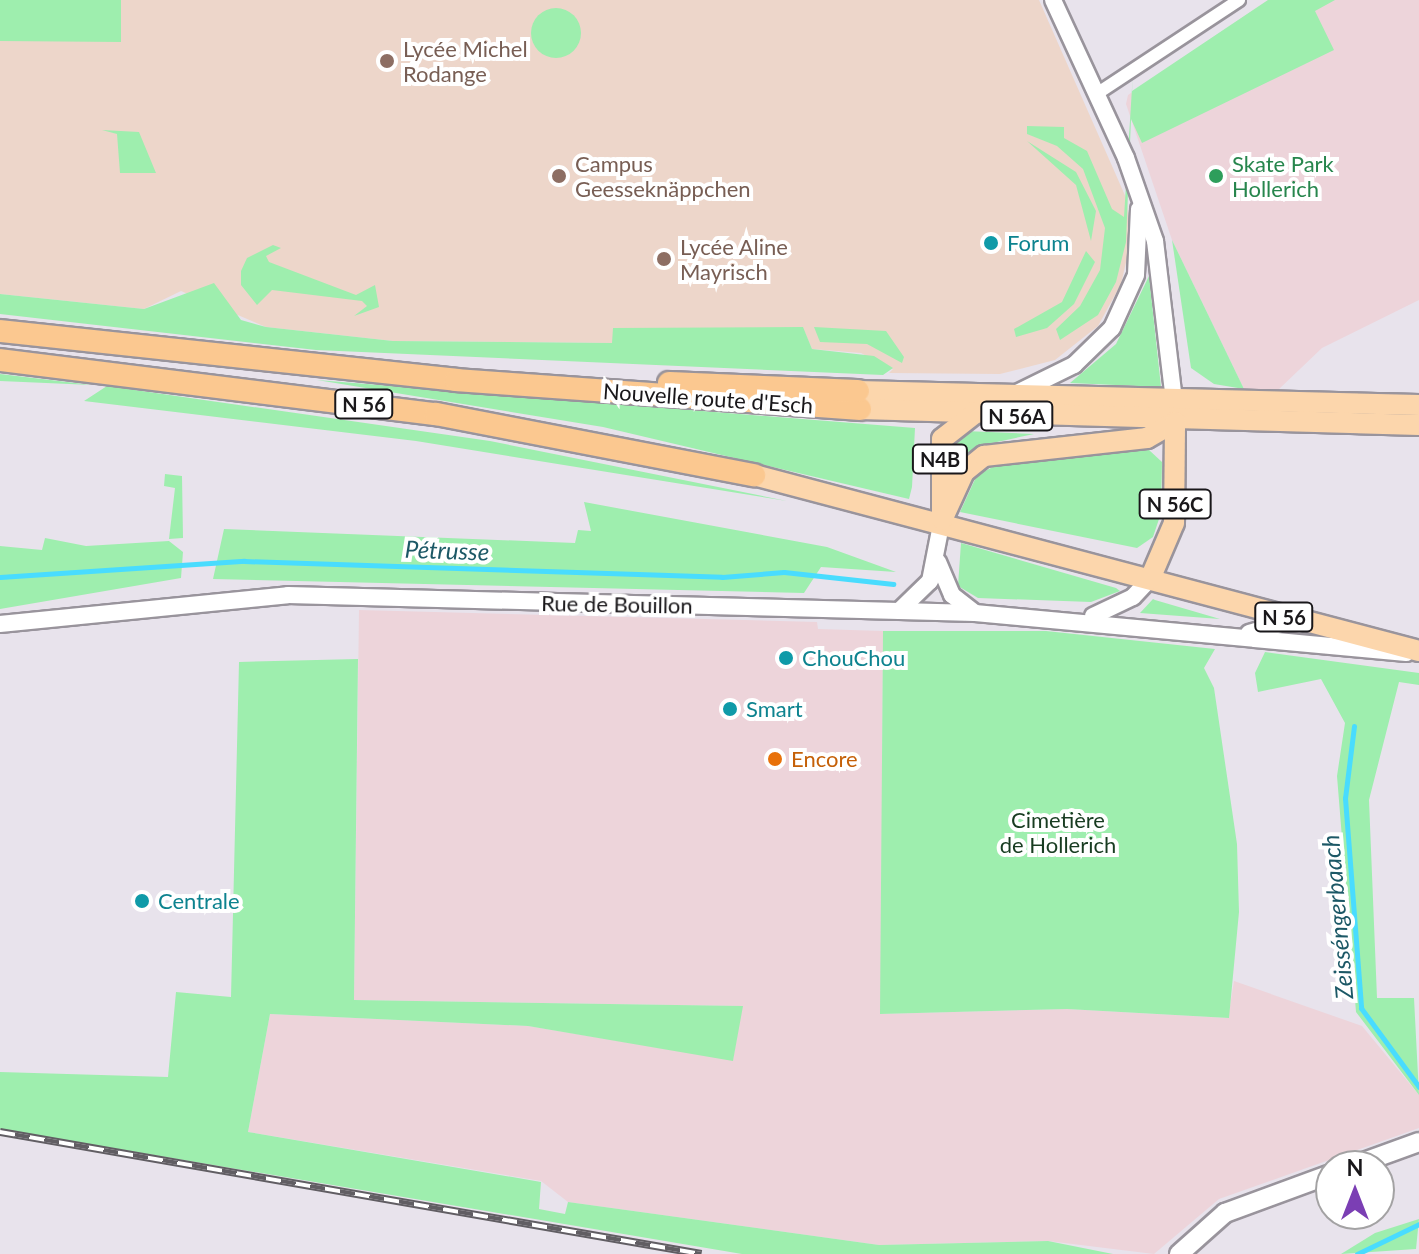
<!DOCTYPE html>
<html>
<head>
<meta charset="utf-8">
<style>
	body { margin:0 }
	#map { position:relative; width:1419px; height:1254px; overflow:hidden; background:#e8e3ec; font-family:Lato,sans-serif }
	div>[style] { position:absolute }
	.commercial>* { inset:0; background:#edd4da }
	.education>* { inset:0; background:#edd6ca }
	.green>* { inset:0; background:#9eeeae }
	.round { border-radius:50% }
	.stream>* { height:5px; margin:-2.5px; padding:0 2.5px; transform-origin:2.5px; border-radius:2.5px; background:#49dcfe }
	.roads { filter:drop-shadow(2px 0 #99949c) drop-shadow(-2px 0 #99949c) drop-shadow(0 2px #99949c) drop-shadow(0 -2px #99949c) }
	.minor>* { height:12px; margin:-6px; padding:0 6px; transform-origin:6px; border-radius:6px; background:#fff }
	.tertiary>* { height:16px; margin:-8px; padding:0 8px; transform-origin:8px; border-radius:8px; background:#fff }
	.secondary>* { height:18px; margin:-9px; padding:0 9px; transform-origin:9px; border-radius:9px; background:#fff }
	.primary>* { height:20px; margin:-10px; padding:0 10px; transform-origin:10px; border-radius:10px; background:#fcd6ac }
	.trunk>* { height:22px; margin:-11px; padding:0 11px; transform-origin:11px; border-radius:11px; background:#fbc890 }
	.rail>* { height:8px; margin-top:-4px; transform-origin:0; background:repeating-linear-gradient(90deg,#fff 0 15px,#615e63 0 30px); box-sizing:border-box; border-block:2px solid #615e63 }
	.dots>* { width:22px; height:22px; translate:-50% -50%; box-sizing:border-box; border:4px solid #fff; border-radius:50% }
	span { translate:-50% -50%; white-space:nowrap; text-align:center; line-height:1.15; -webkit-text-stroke:8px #fff; paint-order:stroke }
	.shield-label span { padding:2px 6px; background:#fff; border:2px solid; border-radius:6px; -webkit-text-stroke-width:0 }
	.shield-label { font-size:20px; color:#19171a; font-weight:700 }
	.education-label { font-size:22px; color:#785e54 }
	.left { translate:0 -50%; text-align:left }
	.leisure-label { font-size:22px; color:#27864d }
	.culture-label { font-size:22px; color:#0d838f }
	.street-label { font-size:22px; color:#19171a }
	.food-label { font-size:22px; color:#c56008 }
	.park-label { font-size:22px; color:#183c21 }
	.water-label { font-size:24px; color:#1c5866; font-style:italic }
	.north { position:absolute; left:1315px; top:1150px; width:80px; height:80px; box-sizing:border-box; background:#fff; border:2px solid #a3a2a3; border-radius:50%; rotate:0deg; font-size:22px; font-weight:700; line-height:32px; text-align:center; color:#19171a }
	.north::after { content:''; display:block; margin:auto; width:28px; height:36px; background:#7b3eb4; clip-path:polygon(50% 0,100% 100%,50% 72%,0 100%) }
</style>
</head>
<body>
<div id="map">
	<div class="commercial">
		<div style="clip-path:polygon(1268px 0,1419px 0,1419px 300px,1322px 348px,1278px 390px,1244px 389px,1172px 240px,1126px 104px,1128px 95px)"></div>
		<div style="clip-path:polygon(359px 610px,817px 622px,818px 629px,883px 631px,881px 1014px,1067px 1009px,1228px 1018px,1234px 981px,1362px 1026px,1419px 1095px,1419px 1128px,1219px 1199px,1154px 1254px,1048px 1241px,879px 1245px,568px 1202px,541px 1181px,248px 1132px,270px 1014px,528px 1026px,733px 1060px,742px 1006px,354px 1000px)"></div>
	</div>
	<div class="education">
		<div style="clip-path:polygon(0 0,1039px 0,1127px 200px,1130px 245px,1121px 284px,1098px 326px,1055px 360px,1000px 374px,889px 373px,893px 369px,861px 353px,812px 349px,803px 328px,614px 328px,613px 343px,393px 341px,266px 327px,181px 291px,144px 309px,0 294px)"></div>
	</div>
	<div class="green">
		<div style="clip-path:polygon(0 0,121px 0,121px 42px,0 41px)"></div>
		<div style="clip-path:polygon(1268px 0,1335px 0,1315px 11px,1334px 50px,1142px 143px,1131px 119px,1126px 242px,1116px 282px,1098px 315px,1060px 340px,1056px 329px,1080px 306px,1100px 270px,1105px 228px,1083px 169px,1057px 146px,1027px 134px,1027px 126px,1064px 127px,1064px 138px,1087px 151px,1112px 209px,1124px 217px,1133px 72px,1132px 91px)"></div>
		<div class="round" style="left:531px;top:8px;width:50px;height:50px"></div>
		<div style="clip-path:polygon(102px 130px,139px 132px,156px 173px,120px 173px,117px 134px)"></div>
		<div style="clip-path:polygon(1027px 141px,1076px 172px,1096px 211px,1091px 241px,1076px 185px)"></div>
		<div style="clip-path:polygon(1172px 240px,1244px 389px,1214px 384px,1191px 368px)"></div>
		<div style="clip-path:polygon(273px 245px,281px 248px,266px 256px,269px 262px,356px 295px,375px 285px,379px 307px,354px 316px,367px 306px,362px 301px,272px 290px,257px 305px,241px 285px,241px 271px,247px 258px)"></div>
		<div style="clip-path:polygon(1086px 251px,1095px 262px,1074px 304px,1047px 328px,1016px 337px,1014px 329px,1062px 302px)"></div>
		<div style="clip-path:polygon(1149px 276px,1161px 387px,1070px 383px,1116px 344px)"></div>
		<div style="clip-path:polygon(214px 283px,241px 320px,266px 327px,393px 341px,612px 343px,613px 328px,803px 327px,812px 349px,874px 356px,893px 368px,883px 375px,316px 350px,0 314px,0 294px,144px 309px)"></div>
		<div style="clip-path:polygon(814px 327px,886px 331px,904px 357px,902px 363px,867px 344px,820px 342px)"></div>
		<div style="clip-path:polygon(0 374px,92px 385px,0 381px)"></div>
		<div style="clip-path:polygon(317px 380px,915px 428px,912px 487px,909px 499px,603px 427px)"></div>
		<div style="clip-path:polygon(107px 386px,490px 441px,787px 501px,416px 441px,84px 401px)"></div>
		<div style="clip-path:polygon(965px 431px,1034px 434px,978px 446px,951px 474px,952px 446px)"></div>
		<div style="clip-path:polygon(1149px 450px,1162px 462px,1161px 513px,1153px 537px,1137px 548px,960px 512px,977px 475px,1007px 460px)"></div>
		<div style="clip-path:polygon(165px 474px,182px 476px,183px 538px,169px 539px,175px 488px,164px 486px)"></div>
		<div style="clip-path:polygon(584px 502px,827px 547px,896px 572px,821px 567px,804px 593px,213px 579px,224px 529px,575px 543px,578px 530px,591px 531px)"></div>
		<div style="clip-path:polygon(45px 538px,86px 546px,169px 541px,183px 552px,181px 578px,0 609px,0 546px,42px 550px)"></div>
		<div style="clip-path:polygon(961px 543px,1116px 588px,1120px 591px,1091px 602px,978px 598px,958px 586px)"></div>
		<div style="clip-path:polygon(1153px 599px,1155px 600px,1220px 619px,1140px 613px)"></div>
		<div style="clip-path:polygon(883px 631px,1046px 631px,1215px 649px,1204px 668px,1214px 688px,1237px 844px,1239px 912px,1229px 1018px,1067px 1009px,880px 1014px)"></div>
		<div style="clip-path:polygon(1265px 652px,1419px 673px,1419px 685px,1399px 682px,1369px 800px,1377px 998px,1414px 998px,1419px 1095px,1356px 1012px,1337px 776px,1345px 723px,1321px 679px,1258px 692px,1255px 673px)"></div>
		<div style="clip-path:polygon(358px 659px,354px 1000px,743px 1006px,733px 1061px,528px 1026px,270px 1014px,248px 1132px,541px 1182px,539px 1209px,565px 1214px,568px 1202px,879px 1245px,1048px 1241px,1113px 1254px,742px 1254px,0 1129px,0 1072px,168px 1077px,176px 992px,231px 997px,239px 662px)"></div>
		<div style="clip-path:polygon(1419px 1219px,1416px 1249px,1341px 1254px,1375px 1233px)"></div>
	</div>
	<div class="stream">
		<div style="left:0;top:577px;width:245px;rotate:-3.8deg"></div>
		<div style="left:244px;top:561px;width:478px;rotate:1.9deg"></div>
		<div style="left:722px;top:577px;width:62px;rotate:-4.6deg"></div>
		<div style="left:784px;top:572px;width:110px;rotate:6.3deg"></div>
		<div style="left:1354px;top:726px;width:73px;rotate:97.1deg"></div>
		<div style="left:1345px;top:798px;width:211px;rotate:85.6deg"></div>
		<div style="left:1361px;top:1008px;width:98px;rotate:53.7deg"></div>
		<div style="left:1357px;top:1254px;width:69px;rotate:-25.8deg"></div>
	</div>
	<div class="roads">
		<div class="minor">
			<div style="left:1098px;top:93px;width:169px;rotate:-33.4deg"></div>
		</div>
		<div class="tertiary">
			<div style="left:1053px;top:0;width:174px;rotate:65.2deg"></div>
			<div style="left:1126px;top:158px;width:88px;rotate:70.7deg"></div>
			<div style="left:1155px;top:241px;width:169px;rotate:83.2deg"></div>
			<div style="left:1017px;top:393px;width:64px;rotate:-26.2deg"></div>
			<div style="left:1074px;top:365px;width:53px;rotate:-44.2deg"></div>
			<div style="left:1112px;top:328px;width:58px;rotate:-65.6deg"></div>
			<div style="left:1136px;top:275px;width:66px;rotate:-87.4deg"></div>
			<div style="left:938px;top:562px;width:36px;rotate:67deg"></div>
			<div style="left:952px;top:595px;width:29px;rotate:38deg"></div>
			<div style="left:899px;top:611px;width:43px;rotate:-44.1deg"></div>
			<div style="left:930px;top:581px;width:62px;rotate:-78.9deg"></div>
			<div style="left:1093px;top:616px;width:44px;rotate:-25.4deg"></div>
			<div style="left:1133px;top:597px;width:25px;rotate:-47deg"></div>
			<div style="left:0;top:624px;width:289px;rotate:-5.7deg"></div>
			<div style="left:288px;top:595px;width:687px;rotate:1.5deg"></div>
			<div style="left:975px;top:613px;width:433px;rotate:5.3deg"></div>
			<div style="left:1249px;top:633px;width:48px;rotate:-15.8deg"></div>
		</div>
		<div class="secondary">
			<div style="left:1353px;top:1166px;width:70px;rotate:-20deg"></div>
			<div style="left:1179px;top:1254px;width:62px;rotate:-41.7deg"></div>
			<div style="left:1225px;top:1213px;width:113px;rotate:-20.2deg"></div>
		</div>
		<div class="primary">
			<div style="left:858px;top:391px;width:561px;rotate:1.43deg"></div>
			<div style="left:860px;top:409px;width:559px;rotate:1.64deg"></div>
			<div style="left:754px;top:475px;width:688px;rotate:14.82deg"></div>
			<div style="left:942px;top:520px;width:53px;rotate:-65.4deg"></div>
			<div style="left:964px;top:472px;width:26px;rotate:-39deg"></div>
			<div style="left:984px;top:456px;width:164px;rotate:-6.3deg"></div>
			<div style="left:1147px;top:438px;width:32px;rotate:-30deg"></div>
			<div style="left:942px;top:520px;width:81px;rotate:-90deg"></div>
			<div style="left:942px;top:439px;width:41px;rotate:-38deg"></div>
			<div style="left:1150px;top:579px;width:61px;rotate:-66.8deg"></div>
			<div style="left:1174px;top:523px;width:101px;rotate:-89.4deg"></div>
		</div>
		<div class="trunk">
			<div style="left:0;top:331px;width:459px;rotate:6.1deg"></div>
			<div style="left:456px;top:380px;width:405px;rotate:4.1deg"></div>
			<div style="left:0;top:360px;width:439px;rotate:7.1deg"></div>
			<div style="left:436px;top:414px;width:324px;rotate:10.9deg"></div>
			<div style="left:669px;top:383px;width:189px;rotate:2.4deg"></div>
		</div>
	</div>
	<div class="rail">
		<div style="left:0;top:1132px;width:712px;rotate:9.87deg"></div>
	</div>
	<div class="dots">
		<div style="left:387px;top:61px;background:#8d6e63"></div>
		<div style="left:559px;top:176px;background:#8d6e63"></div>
		<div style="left:1216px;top:176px;background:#2e9e5b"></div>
		<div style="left:991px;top:243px;background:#0f9aa8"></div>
		<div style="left:664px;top:259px;background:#8d6e63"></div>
		<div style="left:786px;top:658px;background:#0f9aa8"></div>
		<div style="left:730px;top:709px;background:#0f9aa8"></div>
		<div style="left:775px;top:759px;background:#e8710a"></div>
		<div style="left:142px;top:901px;background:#0f9aa8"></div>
	</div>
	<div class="shield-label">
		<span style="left:364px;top:404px">N 56</span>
		<span style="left:1017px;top:416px">N 56A</span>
		<span style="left:940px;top:459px">N4B</span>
		<span style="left:1175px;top:504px">N 56C</span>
		<span style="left:1284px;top:617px">N 56</span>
	</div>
	<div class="education-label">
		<span class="left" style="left:403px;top:61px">Lycée Michel<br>Rodange</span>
		<span class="left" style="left:575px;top:176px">Campus<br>Geesseknäppchen</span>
		<span class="left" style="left:680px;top:259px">Lycée Aline<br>Mayrisch</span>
	</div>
	<div class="leisure-label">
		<span class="left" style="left:1232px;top:176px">Skate Park<br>Hollerich</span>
	</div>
	<div class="culture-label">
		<span class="left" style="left:1007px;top:243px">Forum</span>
		<span class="left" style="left:802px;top:658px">ChouChou</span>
		<span class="left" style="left:746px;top:709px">Smart</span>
		<span class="left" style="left:158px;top:901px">Centrale</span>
	</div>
	<div class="street-label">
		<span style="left:708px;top:398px;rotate:4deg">Nouvelle route d'Esch</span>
		<span style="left:617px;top:604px;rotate:1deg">Rue de Bouillon</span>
	</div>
	<div class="food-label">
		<span class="left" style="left:791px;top:759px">Encore</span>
	</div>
	<div class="park-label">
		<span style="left:1058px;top:832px">Cimetière<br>de Hollerich</span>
	</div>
	<div class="water-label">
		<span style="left:447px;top:550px;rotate:2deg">Pétrusse</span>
		<span style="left:1337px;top:917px;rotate:-95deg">Zeisséngerbaach</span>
	</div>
	<div class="north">N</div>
</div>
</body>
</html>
